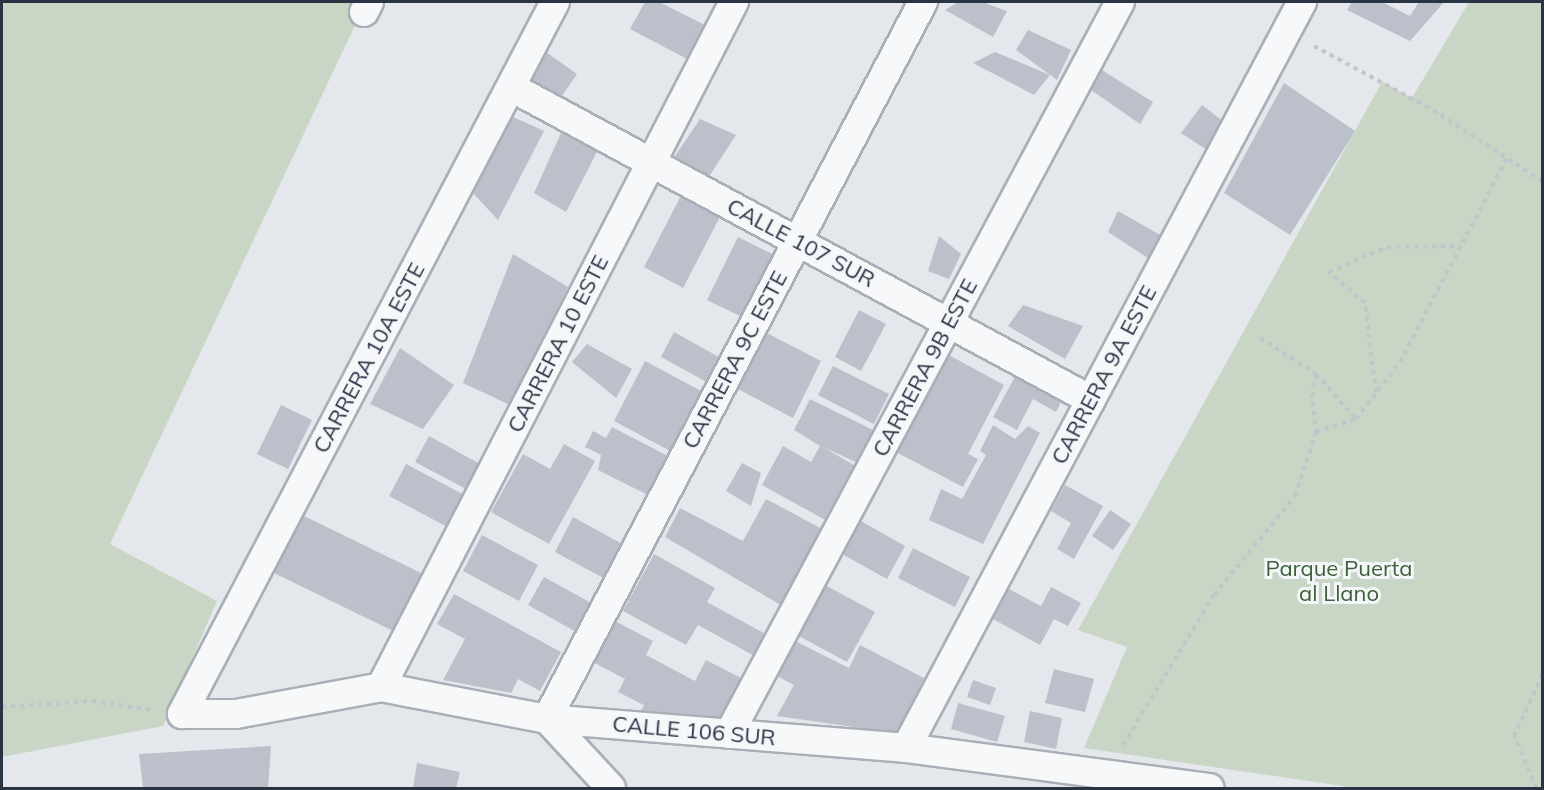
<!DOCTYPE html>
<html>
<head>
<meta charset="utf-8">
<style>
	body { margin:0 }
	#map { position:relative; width:1544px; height:790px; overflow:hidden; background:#e4e7ec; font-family:Mulish,sans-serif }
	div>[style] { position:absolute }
	.green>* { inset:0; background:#c9d6c5 }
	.building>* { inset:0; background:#bbc0ca }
	.path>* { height:4px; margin-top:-2px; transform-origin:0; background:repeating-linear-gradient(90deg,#c2c5cb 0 4.5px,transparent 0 9px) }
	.roads { filter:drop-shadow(2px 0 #a9aeb7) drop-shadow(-2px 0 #a9aeb7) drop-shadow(0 2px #a9aeb7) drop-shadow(0 -2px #a9aeb7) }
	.street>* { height:28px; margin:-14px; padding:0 14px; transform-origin:14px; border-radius:14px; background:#f7f8fa }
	span { translate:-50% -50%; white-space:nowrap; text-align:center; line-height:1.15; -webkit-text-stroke:6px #f4f6f9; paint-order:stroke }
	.street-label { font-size:22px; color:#2b3445 }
	.park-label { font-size:22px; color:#3f6138 }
	.frame { position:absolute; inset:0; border:3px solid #2b3445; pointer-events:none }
</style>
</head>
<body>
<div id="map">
	<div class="green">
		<div style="clip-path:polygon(2px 2px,366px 2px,110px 544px,217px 601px,163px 726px,2px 757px)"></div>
		<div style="clip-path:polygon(1469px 2px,1542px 2px,1542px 788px,1356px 788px,1084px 748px,1127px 647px,1078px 630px,1382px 82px,1412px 98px)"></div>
	</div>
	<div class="building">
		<div style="clip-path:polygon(645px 2px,659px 2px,707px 26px,689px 60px,630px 29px)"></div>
		<div style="clip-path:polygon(958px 2px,982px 2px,1007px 11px,993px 37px,945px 10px)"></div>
		<div style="clip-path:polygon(1352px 2px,1382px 2px,1410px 16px,1419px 2px,1444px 2px,1410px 41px,1347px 10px)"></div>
		<div style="clip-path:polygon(1028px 30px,1071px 50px,1057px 80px,1016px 50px)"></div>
		<div style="clip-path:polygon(546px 52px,577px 74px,557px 103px,526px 82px)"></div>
		<div style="clip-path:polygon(995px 52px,1050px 75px,1034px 95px,973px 63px)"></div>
		<div style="clip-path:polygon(1097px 67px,1153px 102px,1140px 124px,1084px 85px)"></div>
		<div style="clip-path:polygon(1284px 83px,1355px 131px,1290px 235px,1224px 193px)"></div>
		<div style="clip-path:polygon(1202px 105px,1228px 125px,1210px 152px,1181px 133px)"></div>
		<div style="clip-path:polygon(507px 114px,544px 131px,498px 220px,471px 191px)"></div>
		<div style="clip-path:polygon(700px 119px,736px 135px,708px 178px,673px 159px)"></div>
		<div style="clip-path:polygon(561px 133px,598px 150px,566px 212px,534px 193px)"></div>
		<div style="clip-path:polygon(684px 190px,723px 211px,683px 288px,644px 267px)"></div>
		<div style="clip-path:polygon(1118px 211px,1162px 236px,1151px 260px,1108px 232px)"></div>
		<div style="clip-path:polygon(939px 236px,961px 254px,949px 279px,928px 271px)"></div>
		<div style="clip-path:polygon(738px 237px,772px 254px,742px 317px,707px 300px)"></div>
		<div style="clip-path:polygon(513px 254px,568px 287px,510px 405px,463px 383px)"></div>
		<div style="clip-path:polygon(1023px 305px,1083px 326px,1065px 359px,1008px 326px)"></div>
		<div style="clip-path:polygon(859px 310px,886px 324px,861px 371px,835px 357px)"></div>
		<div style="clip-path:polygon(674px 332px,726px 361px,712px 385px,661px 357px)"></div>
		<div style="clip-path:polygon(765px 332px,821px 361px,793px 418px,736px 388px)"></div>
		<div style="clip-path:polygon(587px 344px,632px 369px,616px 398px,572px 362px)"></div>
		<div style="clip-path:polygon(400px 348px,454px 385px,423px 429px,370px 404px)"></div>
		<div style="clip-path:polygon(947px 354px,1004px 385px,968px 454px,978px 459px,963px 487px,896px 452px)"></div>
		<div style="clip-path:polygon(645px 361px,703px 392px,672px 452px,614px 421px)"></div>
		<div style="clip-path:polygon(833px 366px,889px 394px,874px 424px,818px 395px)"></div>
		<div style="clip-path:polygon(1016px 375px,1062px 400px,1056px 412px,1033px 399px,1017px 430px,993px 417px)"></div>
		<div style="clip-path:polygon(810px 399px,875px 431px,860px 464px,823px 447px,857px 467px,827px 521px,762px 485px,783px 446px,811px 462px,820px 446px,794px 430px)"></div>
		<div style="clip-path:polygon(281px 405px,312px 420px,288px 469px,257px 454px)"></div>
		<div style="clip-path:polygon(993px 425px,1015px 439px,1028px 426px,1040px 433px,983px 544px,929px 520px,941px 489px,962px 499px,986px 455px,980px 451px)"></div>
		<div style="clip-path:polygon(612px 427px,672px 458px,652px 497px,598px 470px,601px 455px,585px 447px,593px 431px,606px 438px)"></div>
		<div style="clip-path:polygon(429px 436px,482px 465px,468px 490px,415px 462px)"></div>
		<div style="clip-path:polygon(564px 444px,595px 461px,549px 544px,491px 512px,523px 454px,550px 469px)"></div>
		<div style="clip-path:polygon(742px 463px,761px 473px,751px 506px,726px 491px)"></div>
		<div style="clip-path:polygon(406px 464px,468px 497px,451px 529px,389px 496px)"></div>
		<div style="clip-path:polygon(1065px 485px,1103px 506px,1074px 559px,1057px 549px,1071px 523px,1051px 511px)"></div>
		<div style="clip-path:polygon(766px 499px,826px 531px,786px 608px,665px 537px,680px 508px,743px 541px)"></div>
		<div style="clip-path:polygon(1110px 510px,1131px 524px,1113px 550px,1092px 536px)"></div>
		<div style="clip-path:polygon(302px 515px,421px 573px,393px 631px,274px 573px)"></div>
		<div style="clip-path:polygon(573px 517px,626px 546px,607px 580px,555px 552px)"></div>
		<div style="clip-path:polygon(861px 521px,905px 546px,887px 579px,842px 554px)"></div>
		<div style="clip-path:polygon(482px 535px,538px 565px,519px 601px,463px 571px)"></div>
		<div style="clip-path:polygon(913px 548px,970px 577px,955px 607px,898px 578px)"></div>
		<div style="clip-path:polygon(654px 554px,715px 588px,707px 602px,769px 636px,758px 658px,698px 625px,686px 645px,623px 611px)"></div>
		<div style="clip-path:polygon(544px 577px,593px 604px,578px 633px,528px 605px)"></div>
		<div style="clip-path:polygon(825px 585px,875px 612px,847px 662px,797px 635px)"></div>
		<div style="clip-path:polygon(1051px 587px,1081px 603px,1068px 626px,1054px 619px,1040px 645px,993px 619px,1009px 589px,1041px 606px)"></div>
		<div style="clip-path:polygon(454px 594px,561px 652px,540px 691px,518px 679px,511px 693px,443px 680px,465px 639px,437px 624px)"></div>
		<div style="clip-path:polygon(615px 621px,653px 641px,646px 655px,695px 681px,706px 660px,747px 681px,725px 723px,639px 715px,644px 705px,618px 692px,625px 679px,593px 662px)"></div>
		<div style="clip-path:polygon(791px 639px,849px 668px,860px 645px,924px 678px,896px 733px,777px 716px,794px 685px,773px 674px)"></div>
		<div style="clip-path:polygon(1054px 669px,1094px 679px,1085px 712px,1045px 703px)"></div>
		<div style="clip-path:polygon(973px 680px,996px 688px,990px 705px,967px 697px)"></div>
		<div style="clip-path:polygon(958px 703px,1005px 716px,997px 742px,951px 729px)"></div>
		<div style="clip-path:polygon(1030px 711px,1062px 718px,1056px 749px,1024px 742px)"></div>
		<div style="clip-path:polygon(271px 746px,268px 788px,143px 788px,139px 754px)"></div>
		<div style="clip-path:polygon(417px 763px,460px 772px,456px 788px,413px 788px)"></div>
	</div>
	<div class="path">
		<div style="left:1314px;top:46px;width:135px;rotate:28.3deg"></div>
		<div style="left:1433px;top:110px;width:130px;rotate:33.1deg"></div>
		<div style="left:1260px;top:338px;width:67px;rotate:32.7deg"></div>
		<div style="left:1316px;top:374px;width:19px;rotate:102deg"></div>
		<div style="left:1312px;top:393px;width:39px;rotate:84deg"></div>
		<div style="left:1316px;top:374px;width:60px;rotate:48.4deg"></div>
		<div style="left:1376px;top:392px;width:90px;rotate:-97deg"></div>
		<div style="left:1365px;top:303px;width:48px;rotate:-139.3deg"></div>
		<div style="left:1329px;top:272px;width:63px;rotate:-23.3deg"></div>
		<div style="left:1387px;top:247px;width:73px;rotate:-0.8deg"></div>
		<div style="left:2px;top:707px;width:90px;rotate:-3.8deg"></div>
		<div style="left:92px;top:701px;width:61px;rotate:8.5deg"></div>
		<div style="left:1123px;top:745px;width:175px;rotate:-58.8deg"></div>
		<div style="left:1214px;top:595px;width:128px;rotate:-50.7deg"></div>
		<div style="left:1295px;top:496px;width:67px;rotate:-71.8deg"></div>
		<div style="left:1316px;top:432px;width:42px;rotate:-18deg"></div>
		<div style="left:1356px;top:419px;width:72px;rotate:-52.3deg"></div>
		<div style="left:1400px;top:362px;width:230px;rotate:-62.3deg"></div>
		<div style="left:1537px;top:788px;width:57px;rotate:-113.9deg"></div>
		<div style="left:1514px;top:736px;width:67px;rotate:-65.3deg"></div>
	</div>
	<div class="roads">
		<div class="street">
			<div style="left:555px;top:2px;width:804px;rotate:117.65deg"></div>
			<div style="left:182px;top:714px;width:54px"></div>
			<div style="left:236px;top:714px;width:147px;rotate:-10.5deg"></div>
			<div style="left:381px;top:687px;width:169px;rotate:10.9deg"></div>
			<div style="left:547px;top:719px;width:360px;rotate:4.6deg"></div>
			<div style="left:906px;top:748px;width:306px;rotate:7.5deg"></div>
			<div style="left:364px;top:12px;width:11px;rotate:-63deg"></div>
			<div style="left:511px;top:87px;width:659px;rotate:28.35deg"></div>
			<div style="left:381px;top:687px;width:771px;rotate:-62.74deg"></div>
			<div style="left:729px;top:734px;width:830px;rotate:-61.89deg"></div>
			<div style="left:906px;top:748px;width:845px;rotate:-62.04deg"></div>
			<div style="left:611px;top:788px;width:94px;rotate:-132.8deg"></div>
			<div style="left:547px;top:719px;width:810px;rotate:-62.33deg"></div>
		</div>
	</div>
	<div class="street-label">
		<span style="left:801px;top:243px;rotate:28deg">CALLE 107 SUR</span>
		<span style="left:558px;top:344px;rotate:-63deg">CARRERA 10 ESTE</span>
		<span style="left:369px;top:358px;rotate:-62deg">CARRERA 10A ESTE</span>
		<span style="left:735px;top:360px;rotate:-62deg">CARRERA 9C ESTE</span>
		<span style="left:925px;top:368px;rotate:-62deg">CARRERA 9B ESTE</span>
		<span style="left:1104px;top:375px;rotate:-62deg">CARRERA 9A ESTE</span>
		<span style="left:694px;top:731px;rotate:5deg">CALLE 106 SUR</span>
	</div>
	<div class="park-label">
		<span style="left:1339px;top:581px">Parque Puerta<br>al Llano</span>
	</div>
	<div class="frame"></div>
</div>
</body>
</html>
